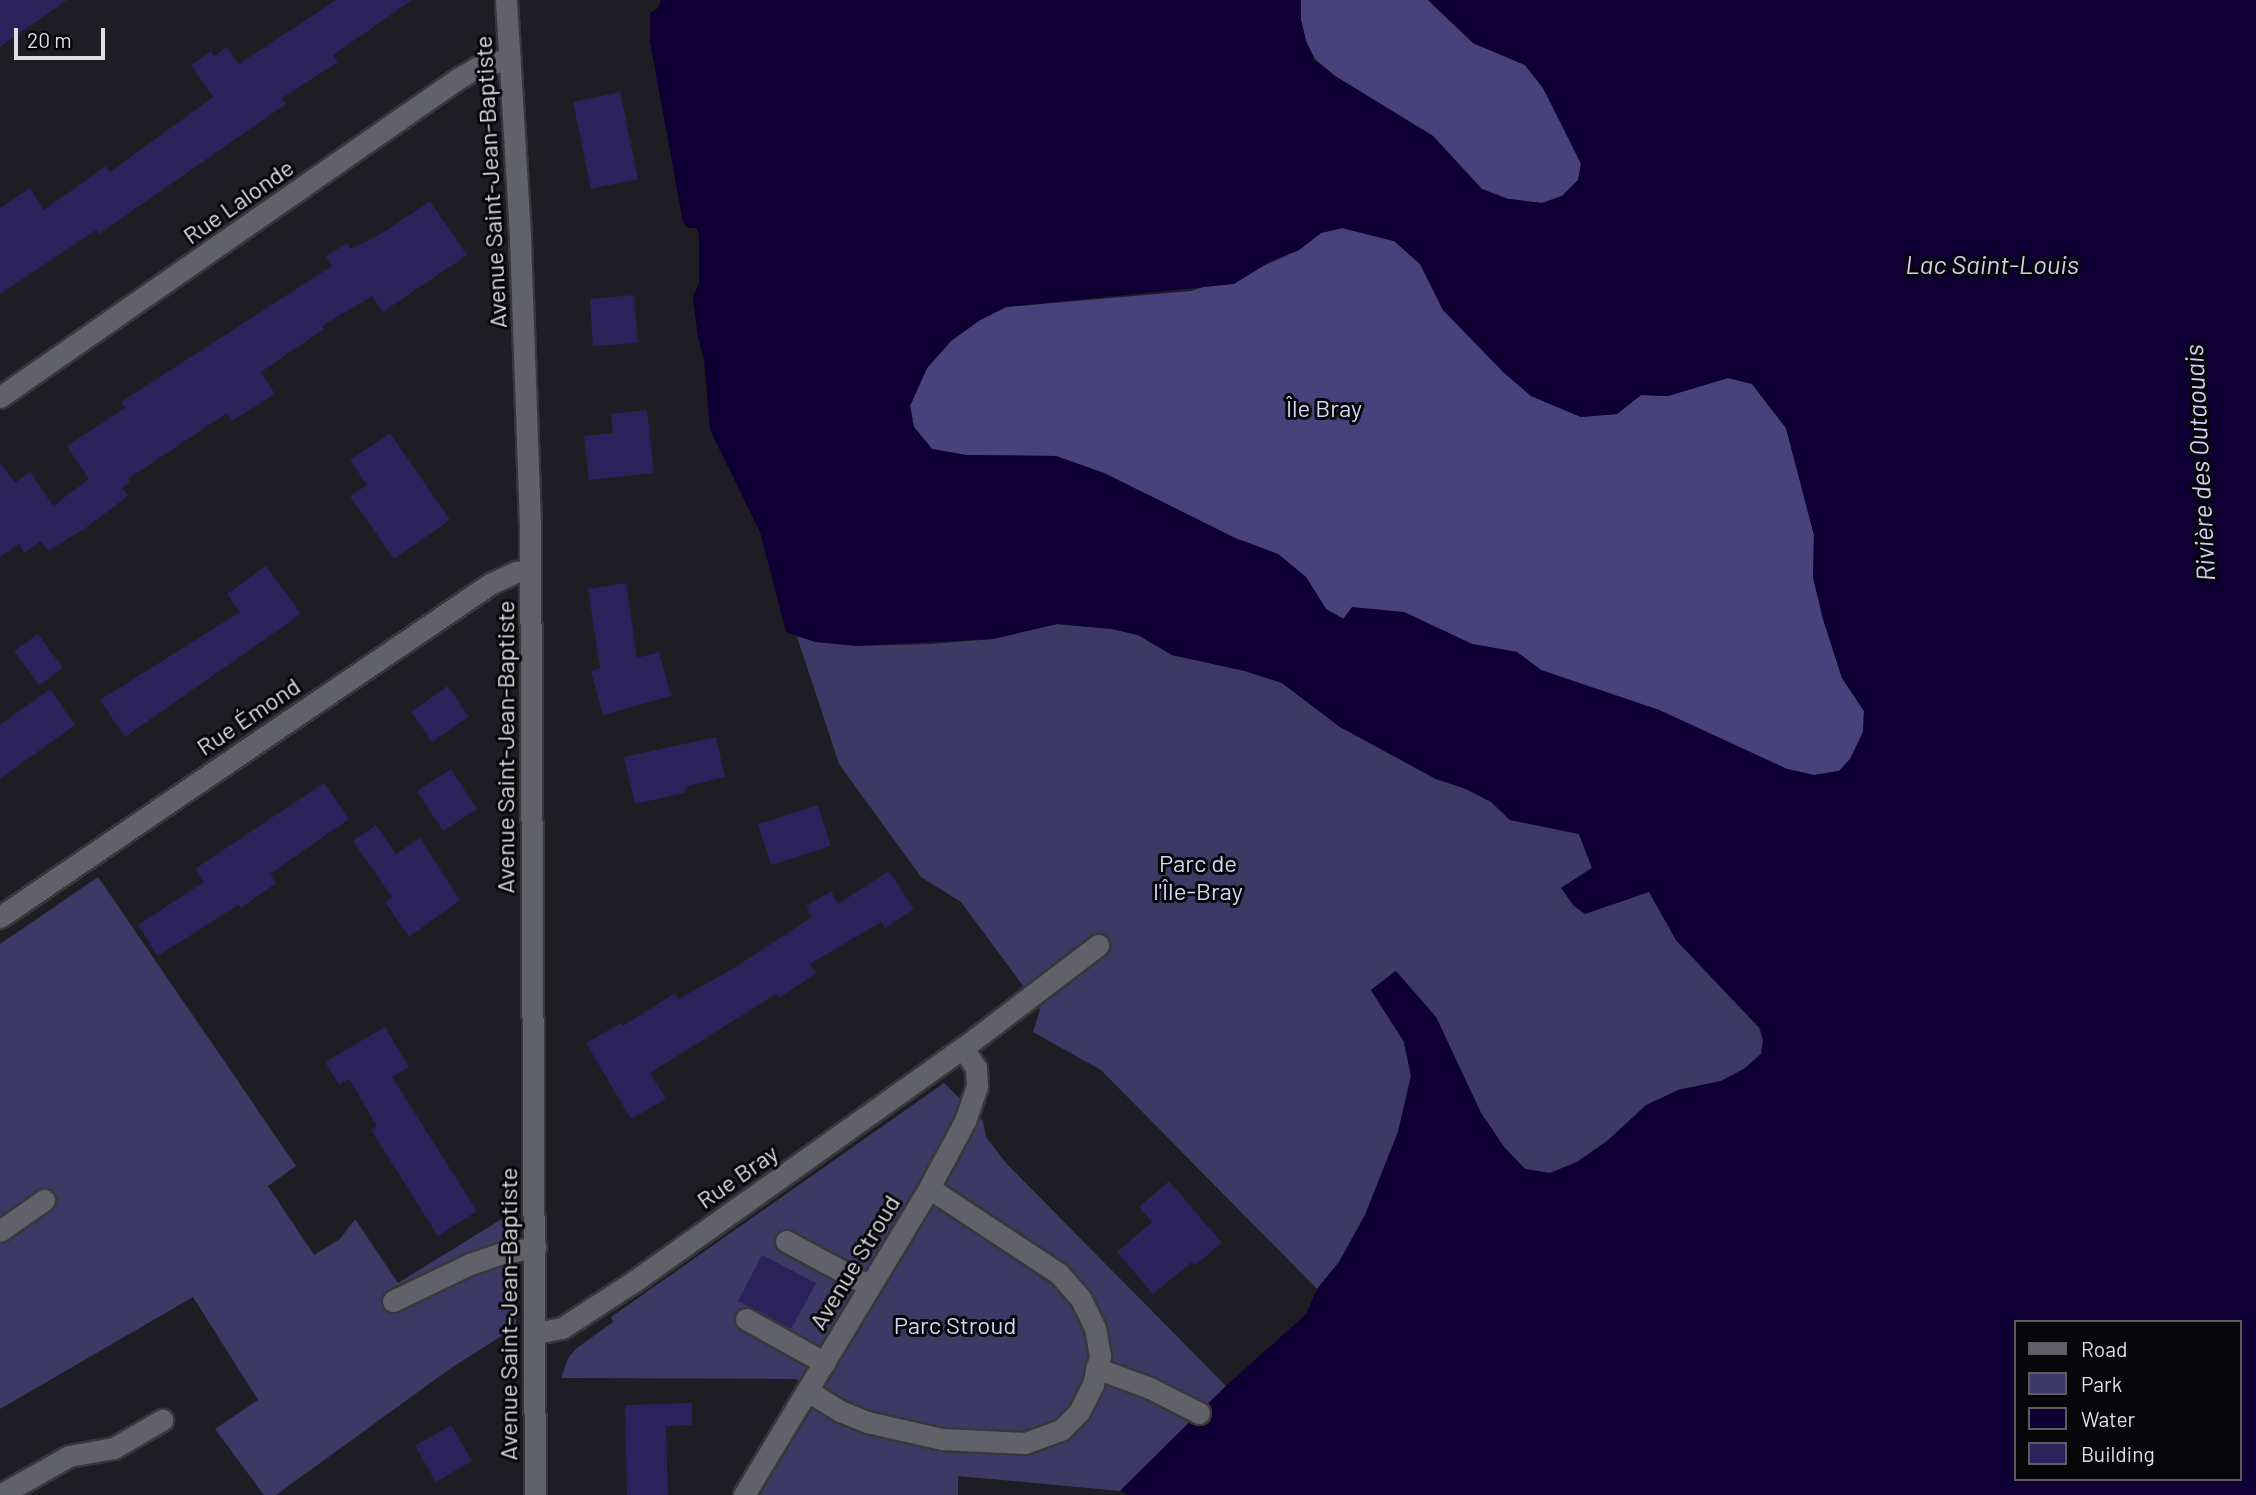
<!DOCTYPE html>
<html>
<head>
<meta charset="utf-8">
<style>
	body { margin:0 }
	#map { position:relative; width:2256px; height:1495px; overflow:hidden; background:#1d1d23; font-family:Barlow,sans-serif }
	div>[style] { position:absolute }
	.green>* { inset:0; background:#3c3964 }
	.forest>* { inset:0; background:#47417c }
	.water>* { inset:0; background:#0f0034 }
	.building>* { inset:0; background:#2b225b }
	.roads { filter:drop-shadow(2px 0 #37373c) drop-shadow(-2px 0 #37373c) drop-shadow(0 2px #37373c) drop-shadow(0 -2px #37373c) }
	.minor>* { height:21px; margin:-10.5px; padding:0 10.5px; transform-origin:10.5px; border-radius:10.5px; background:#616169 }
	span { translate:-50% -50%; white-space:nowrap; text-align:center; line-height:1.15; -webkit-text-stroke:6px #07070a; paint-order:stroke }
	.street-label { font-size:24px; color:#dfdfe4 }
	.park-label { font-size:24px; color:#d5d5fa }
	.water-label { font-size:26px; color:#cfcef3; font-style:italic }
	.legend { position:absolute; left:2014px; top:1320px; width:228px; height:161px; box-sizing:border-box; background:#07070a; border:2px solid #5d5d61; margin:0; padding:9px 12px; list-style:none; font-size:21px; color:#dfdfe4 }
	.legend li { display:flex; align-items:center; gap:14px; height:35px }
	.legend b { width:35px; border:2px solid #5d5d61 }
	.scale { position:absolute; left:14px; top:28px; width:91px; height:32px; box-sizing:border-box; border:4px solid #dfdfe4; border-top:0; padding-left:9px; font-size:21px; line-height:24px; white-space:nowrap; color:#dfdfe4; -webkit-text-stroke:5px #07070a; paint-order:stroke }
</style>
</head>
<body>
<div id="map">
	<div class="green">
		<div style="clip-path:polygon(1057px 624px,1112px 629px,1138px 635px,1172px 655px,1245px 671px,1282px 683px,1340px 727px,1436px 779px,1466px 789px,1491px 802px,1510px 820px,1579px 834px,1592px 868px,1561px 888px,1625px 899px,1649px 891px,1676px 940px,1759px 1028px,1763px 1040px,1761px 1054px,1744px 1069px,1721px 1081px,1678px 1090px,1577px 1162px,1550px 1173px,1525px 1169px,1504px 1147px,1481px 1113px,1436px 1017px,1395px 971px,1371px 990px,1404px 1042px,1411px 1076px,1398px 1132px,1365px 1215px,1339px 1262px,1317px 1289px,1101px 1070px,1033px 1032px,1040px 1010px,1029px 994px,961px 902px,921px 877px,839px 764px,797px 637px,856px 646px,932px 644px,993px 639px)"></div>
		<div style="clip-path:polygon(98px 877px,296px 1166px,268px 1186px,314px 1255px,340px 1239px,355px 1219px,398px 1283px,515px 1211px,516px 1327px,451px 1368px,276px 1495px,264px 1495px,215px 1429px,258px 1400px,193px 1297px,0 1409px,0 944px)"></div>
		<div style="clip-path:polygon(944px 1083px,983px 1121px,986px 1137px,1006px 1163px,1226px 1386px,1120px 1491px,958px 1476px,958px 1495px,759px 1495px,821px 1392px,796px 1379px,561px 1378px,568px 1358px,577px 1348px,613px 1322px,611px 1317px)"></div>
	</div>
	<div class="forest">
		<div style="clip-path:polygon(1301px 0,1428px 0,1473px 43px,1525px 65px,1543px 88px,1572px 142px,1581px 164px,1578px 180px,1562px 196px,1542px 203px,1508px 199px,1481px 189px,1433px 136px,1335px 76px,1315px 59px,1306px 41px,1301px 20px)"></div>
		<div style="clip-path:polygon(1342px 228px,1394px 241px,1420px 264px,1443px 310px,1531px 396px,1581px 417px,1617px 414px,1641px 395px,1668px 396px,1728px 378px,1752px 384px,1786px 428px,1814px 535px,1813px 577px,1823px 619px,1842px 678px,1864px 711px,1863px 732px,1850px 759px,1839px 771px,1814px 775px,1787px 769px,1659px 710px,1540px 670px,1517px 652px,1472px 644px,1404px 612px,1344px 619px,1326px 609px,1306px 577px,1278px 554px,1235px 538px,1104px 473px,1056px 456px,966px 455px,932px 449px,914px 427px,910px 406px,927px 368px,951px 341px,980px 320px,1006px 307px,1191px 291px,1252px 271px,1299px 250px,1321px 233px)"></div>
	</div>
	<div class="water">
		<div style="clip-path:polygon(evenodd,661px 0,1301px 0,1301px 20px,1306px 41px,1315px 60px,1335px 76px,1433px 136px,1482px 189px,1508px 199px,1542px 203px,1562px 196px,1578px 180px,1581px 164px,1543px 88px,1525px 65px,1473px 43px,1428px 0,2256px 0,2256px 1495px,1129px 1495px,1120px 1491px,1226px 1386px,1306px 1314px,1317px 1289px,1339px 1262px,1365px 1215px,1398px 1132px,1411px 1076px,1404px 1042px,1371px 990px,1396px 971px,1436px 1017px,1481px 1113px,1504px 1147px,1525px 1169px,1550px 1173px,1577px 1162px,1606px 1142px,1646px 1105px,1678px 1090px,1721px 1081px,1744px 1069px,1761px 1054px,1763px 1040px,1760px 1028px,1676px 940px,1649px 892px,1585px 914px,1574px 906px,1561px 888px,1592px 868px,1579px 834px,1510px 820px,1491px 802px,1466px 789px,1436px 779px,1340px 727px,1282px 683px,1245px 671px,1172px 655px,1138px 635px,1112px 629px,1057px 624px,993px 639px,856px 646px,815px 642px,786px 632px,760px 532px,710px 430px,704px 360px,698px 338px,693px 297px,699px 283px,699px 234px,696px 228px,688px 228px,683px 222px,650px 42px,650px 13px,658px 8px,661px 0,1342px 228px,1394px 241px,1420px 264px,1443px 310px,1504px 373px,1531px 396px,1581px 417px,1617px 414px,1641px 395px,1668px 396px,1728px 378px,1752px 384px,1786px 428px,1814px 535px,1813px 577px,1823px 619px,1842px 678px,1864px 711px,1863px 732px,1850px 759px,1839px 771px,1814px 775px,1787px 769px,1659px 710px,1541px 670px,1517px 652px,1472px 644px,1404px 612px,1352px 607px,1343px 619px,1326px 609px,1306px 577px,1278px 554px,1235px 538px,1104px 473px,1056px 456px,966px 455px,932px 449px,914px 427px,910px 406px,927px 368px,951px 341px,980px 320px,1006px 307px,1234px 284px,1271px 261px,1299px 250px,1321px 233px,1342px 228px,661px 0,2016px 1322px,2240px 1322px,2240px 1479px,2016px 1479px,2016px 1322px)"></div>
	</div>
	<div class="building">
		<div style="clip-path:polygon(0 0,67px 0,0 47px)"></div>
		<div style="clip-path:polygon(336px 0,412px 0,333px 55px,338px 62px,282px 98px,286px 104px,99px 234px,96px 230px,0 294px,0 208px,30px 188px,44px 210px,106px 166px,110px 172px,213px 97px,191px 65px,211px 51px,214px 56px,227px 47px,239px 64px)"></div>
		<div style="clip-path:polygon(620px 92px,638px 179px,591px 189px,573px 102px)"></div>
		<div style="clip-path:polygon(430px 201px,467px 255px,383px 312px,372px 296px,322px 326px,324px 329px,261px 372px,275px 394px,232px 421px,227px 413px,128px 479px,130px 483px,122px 488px,128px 496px,87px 527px,48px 551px,41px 541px,24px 553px,19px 544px,0 557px,0 462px,15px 483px,30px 472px,53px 506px,89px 479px,67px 446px,125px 408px,121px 402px,332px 266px,326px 256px,347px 243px,351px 249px,379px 235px)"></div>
		<div style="clip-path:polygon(634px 295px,638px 343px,593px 346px,590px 299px)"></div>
		<div style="clip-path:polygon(647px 410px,654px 473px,589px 480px,584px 436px,613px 433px,611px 414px)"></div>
		<div style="clip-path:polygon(390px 433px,450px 520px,394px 559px,350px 496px,367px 485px,350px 460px)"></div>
		<div style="clip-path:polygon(266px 566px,301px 614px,125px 737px,100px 700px,240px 612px,227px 594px)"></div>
		<div style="clip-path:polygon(626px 583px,637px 658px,659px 652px,671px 696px,603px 715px,591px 671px,600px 668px,588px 589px)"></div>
		<div style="clip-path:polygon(38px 634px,63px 668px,39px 685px,14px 651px)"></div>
		<div style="clip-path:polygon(448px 686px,469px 717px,432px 742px,411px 712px)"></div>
		<div style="clip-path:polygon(50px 689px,75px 725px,0 779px,0 725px)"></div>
		<div style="clip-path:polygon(716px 737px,725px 777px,687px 786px,684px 793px,635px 804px,624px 757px)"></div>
		<div style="clip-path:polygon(451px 769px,477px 809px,443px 831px,417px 791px)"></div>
		<div style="clip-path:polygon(324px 783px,349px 819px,270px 874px,276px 883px,241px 908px,238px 905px,158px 956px,138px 925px,204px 882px,195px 869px)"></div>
		<div style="clip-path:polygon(818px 805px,831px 846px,771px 865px,758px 824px)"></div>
		<div style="clip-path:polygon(376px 825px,396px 854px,420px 838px,460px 900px,409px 937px,385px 902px,392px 897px,353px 841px)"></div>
		<div style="clip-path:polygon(889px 871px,914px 909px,885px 928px,881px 922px,810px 964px,816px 973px,779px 998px,776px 994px,650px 1073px,666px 1099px,631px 1119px,586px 1043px,621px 1023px,623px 1026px,675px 993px,679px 999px,734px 968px,812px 917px,806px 906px,831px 891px,838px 904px)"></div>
		<div style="clip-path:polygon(385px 1027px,409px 1067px,392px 1077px,477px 1211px,438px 1236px,371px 1130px,377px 1126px,349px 1079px,339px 1085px,325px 1062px)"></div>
		<div style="clip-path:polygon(1169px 1181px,1222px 1243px,1195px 1265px,1192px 1262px,1153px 1294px,1117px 1252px,1152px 1222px,1139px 1207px)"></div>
		<div style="clip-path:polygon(762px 1255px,816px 1283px,791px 1329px,738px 1301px)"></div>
		<div style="clip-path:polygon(692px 1403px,692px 1425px,666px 1426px,668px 1495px,627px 1495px,625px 1405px)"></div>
		<div style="clip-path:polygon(451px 1425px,472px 1461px,436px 1482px,415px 1446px)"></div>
	</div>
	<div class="roads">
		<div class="minor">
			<div style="left:506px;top:0;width:239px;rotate:86.6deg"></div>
			<div style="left:520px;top:239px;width:283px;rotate:88deg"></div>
			<div style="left:530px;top:522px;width:973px;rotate:89.71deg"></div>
			<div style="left:0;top:397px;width:559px;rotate:-34.8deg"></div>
			<div style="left:459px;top:78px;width:20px;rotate:-30deg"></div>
			<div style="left:476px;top:68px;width:35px;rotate:-16deg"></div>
			<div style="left:0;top:917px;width:592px;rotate:-34.2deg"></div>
			<div style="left:490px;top:584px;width:29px;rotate:-25deg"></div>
			<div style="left:516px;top:572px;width:14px;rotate:-4deg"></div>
			<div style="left:0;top:1231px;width:54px;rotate:-35.2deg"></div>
			<div style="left:786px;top:1241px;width:95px;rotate:28.2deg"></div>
			<div style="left:393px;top:1301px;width:85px;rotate:-25.7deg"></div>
			<div style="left:470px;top:1264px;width:31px;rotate:-19deg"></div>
			<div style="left:499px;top:1254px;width:37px;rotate:-11deg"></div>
			<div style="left:746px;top:1319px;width:90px;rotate:29.1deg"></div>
			<div style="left:536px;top:1333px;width:26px;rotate:-11deg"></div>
			<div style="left:562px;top:1328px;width:88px;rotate:-33deg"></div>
			<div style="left:636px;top:1280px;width:401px;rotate:-35.4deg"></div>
			<div style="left:963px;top:1048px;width:170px;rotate:-37.3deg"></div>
			<div style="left:1096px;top:1368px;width:58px;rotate:20.3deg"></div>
			<div style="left:1150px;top:1388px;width:55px;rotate:27deg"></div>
			<div style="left:808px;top:1391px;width:38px;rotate:32deg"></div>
			<div style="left:840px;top:1411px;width:29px;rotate:22deg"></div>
			<div style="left:867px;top:1422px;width:77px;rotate:12.8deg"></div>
			<div style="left:942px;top:1439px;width:83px;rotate:2.8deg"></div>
			<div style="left:1025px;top:1443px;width:38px;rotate:-20deg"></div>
			<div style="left:1061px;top:1430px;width:25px;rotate:-45deg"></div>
			<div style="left:1079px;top:1412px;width:31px;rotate:-63deg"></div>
			<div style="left:1093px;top:1384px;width:29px;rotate:-76deg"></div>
			<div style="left:1100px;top:1356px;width:28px;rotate:-100deg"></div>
			<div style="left:1095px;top:1328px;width:32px;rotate:-116deg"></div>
			<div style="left:1081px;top:1299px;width:35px;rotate:-131deg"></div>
			<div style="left:1058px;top:1273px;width:154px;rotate:-146.6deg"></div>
			<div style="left:0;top:1495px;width:79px;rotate:-29.5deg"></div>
			<div style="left:69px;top:1456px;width:46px;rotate:-10.1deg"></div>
			<div style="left:114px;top:1448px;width:56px;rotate:-30.3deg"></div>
			<div style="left:744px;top:1495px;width:358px;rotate:-58.9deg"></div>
			<div style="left:929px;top:1188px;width:76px;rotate:-61.8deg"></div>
			<div style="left:965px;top:1121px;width:36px;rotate:-71deg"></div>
			<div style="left:977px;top:1087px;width:19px;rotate:-93deg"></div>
			<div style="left:976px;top:1068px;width:24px;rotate:-123deg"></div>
		</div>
	</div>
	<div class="street-label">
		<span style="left:490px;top:182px;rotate:-93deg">Avenue Saint-Jean-Baptiste</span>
		<span style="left:238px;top:201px;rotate:-35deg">Rue Lalonde</span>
		<span style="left:248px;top:716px;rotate:-34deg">Rue Émond</span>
		<span style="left:505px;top:747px;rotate:-90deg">Avenue Saint-Jean-Baptiste</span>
		<span style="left:737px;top:1176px;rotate:-35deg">Rue Bray</span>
		<span style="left:854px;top:1262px;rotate:-59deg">Avenue Stroud</span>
		<span style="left:508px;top:1314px;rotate:-90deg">Avenue Saint-Jean-Baptiste</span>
	</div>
	<div class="park-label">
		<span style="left:1324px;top:408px">Île Bray</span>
		<span style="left:1198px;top:877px">Parc de<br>l'Île-Bray</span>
		<span style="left:955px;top:1325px">Parc Stroud</span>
	</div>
	<div class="water-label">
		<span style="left:1992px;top:264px">Lac Saint-Louis</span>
		<span style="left:2199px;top:463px;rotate:-93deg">Rivière des Outaouais</span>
	</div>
	<ul class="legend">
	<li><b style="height:9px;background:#616169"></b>Road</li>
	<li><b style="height:19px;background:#3c3964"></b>Park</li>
	<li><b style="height:19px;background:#0f0034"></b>Water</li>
	<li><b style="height:19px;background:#2b225b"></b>Building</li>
	</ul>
	<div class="scale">20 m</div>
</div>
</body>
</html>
